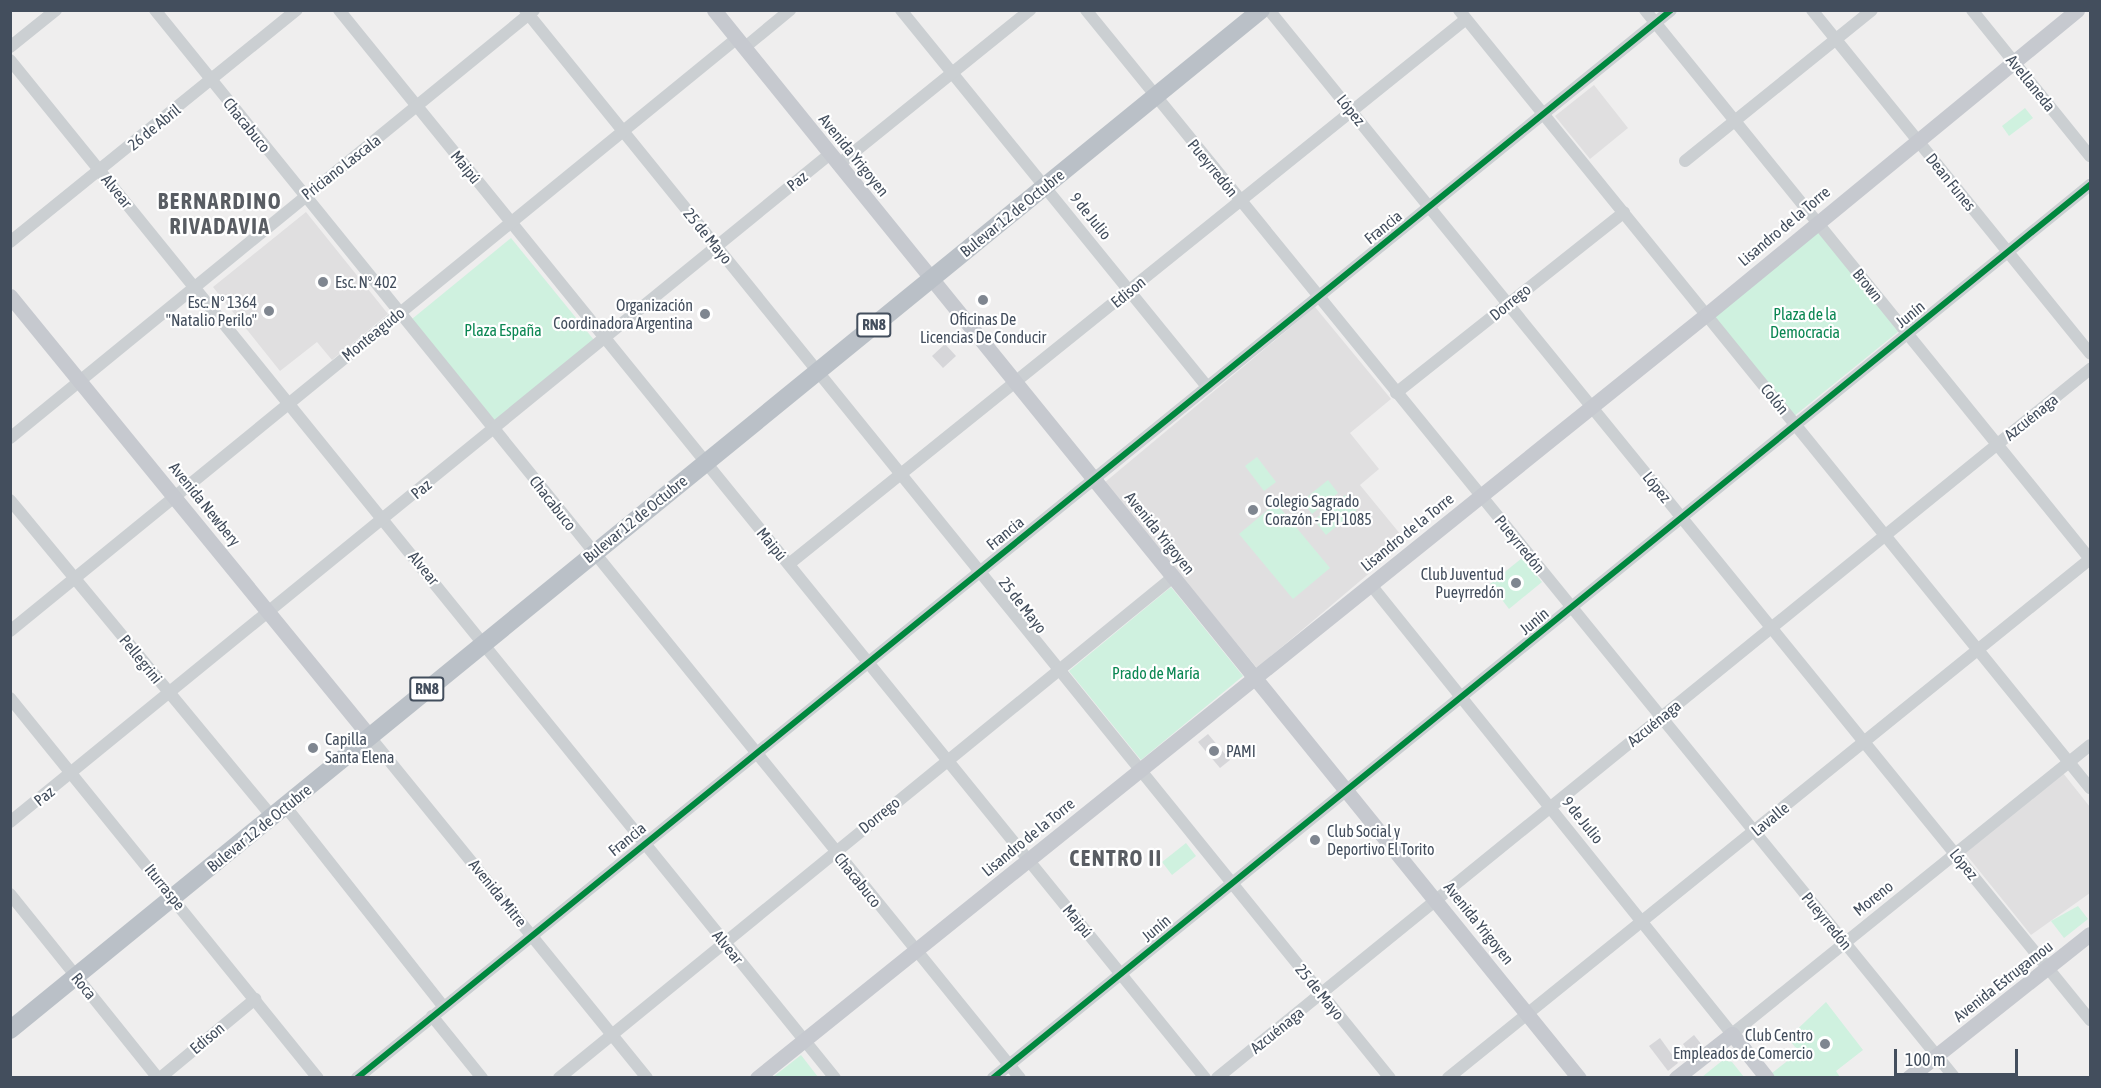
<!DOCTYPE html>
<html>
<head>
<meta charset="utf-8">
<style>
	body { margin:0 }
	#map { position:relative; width:2101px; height:1088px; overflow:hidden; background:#efeeee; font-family:"Asap Condensed",sans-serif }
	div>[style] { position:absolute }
	.education>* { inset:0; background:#e0dfe0 }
	.green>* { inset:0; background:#cff1df }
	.building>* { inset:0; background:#d6d6d9 }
	.minor>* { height:12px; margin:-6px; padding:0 6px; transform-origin:6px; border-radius:6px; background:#cbcfd2 }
	.major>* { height:15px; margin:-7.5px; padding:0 7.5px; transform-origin:7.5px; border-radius:7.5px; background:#c6c9cf }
	.highway>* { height:18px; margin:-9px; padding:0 9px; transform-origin:9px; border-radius:9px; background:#bac0c7 }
	.cycleway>* { height:6px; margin:-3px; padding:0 3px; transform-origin:3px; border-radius:3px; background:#00873e }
	.dots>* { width:16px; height:16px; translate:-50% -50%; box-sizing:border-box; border:3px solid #fff; border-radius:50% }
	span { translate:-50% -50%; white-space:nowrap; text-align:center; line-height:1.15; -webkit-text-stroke:4.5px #fff; paint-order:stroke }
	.shield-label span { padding:2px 4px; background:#fff; border:2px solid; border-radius:4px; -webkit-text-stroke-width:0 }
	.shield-label { font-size:15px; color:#434e5d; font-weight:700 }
	.street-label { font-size:16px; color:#434e5d }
	.poi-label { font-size:16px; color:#434e5d }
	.left { translate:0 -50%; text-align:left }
	.right { translate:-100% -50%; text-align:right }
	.park-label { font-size:16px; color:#0b8753 }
	.district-label { font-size:22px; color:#595d63; font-weight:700; letter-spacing:1.5px }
	.frame { position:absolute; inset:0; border:12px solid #434e5d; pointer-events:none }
	.scale { position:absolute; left:1894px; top:1049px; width:124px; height:27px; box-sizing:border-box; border:3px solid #434e5d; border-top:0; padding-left:8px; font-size:18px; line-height:21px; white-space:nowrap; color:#434e5d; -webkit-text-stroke:4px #fff; paint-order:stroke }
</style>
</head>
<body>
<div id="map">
	<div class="education">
		<div style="clip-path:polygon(1594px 85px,1628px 128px,1590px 159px,1555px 116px)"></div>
		<div style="clip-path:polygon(306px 212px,388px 314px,332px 360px,317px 342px,280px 371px,213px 287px)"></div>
		<div style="clip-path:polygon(1315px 307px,1391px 399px,1350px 433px,1379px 469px,1360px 485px,1401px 535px,1393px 542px,1398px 549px,1257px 668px,1104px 483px)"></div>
		<div style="clip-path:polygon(2063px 773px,2090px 807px,2090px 893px,2031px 935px,1965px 853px)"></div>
	</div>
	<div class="green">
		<div style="clip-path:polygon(2025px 108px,2033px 118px,2009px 136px,2002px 126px)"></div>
		<div style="clip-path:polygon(1817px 230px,1899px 331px,1793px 417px,1712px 315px)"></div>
		<div style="clip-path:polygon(511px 238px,594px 340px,495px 421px,412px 319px)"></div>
		<div style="clip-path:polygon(1257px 457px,1276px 482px,1264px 491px,1245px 466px)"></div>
		<div style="clip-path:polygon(1328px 480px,1338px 493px,1312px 514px,1302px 501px)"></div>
		<div style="clip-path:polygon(1345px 495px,1357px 510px,1326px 535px,1314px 520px)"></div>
		<div style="clip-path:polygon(1276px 503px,1330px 568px,1293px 599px,1239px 534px)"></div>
		<div style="clip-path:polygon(1522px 558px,1542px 582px,1509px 609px,1490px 584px)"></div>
		<div style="clip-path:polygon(1171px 587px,1243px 676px,1141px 760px,1069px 671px)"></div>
		<div style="clip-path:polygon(1186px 843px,1196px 856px,1172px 875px,1162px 862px)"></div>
		<div style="clip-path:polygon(2078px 906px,2088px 919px,2064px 938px,2051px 921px)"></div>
		<div style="clip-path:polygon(1826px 1002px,1863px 1050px,1836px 1071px,1840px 1077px,1775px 1077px,1772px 1073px,1799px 1052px,1788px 1038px)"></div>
		<div style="clip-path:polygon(801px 1055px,818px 1077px,773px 1077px)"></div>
		<div style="clip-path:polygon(1723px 1060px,1732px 1062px,1744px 1077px,1702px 1077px)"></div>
	</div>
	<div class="building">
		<div style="clip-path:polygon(945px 344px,956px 356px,943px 368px,932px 356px)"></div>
		<div style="clip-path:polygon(1208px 734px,1230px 760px,1220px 768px,1198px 742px)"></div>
		<div style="clip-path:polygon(1694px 1035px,1702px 1045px,1690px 1054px,1683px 1044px)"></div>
		<div style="clip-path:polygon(1660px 1038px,1678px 1063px,1668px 1071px,1649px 1046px)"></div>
	</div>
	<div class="minor">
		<div style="left:155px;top:10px;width:1374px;rotate:51deg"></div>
		<div style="left:339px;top:10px;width:1375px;rotate:50.96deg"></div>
		<div style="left:525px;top:10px;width:1374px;rotate:51deg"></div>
		<div style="left:901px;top:10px;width:486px;rotate:50.9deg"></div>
		<div style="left:1086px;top:10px;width:1377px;rotate:50.87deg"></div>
		<div style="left:1269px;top:10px;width:1302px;rotate:50.89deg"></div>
		<div style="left:1459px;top:10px;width:1002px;rotate:50.96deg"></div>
		<div style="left:1645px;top:10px;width:707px;rotate:50.97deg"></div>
		<div style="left:1812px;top:10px;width:442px;rotate:51deg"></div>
		<div style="left:1972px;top:10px;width:188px;rotate:51.1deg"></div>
		<div style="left:10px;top:47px;width:59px;rotate:-38.8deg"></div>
		<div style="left:744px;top:48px;width:60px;rotate:-39.6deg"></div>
		<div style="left:10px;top:60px;width:1310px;rotate:50.98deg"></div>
		<div style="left:1685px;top:161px;width:240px;rotate:-38.9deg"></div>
		<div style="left:838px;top:165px;width:247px;rotate:-38.9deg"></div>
		<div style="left:10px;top:242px;width:369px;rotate:-39deg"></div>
		<div style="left:1396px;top:393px;width:291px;rotate:-38.4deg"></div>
		<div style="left:10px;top:438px;width:677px;rotate:-39.24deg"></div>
		<div style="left:10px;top:500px;width:411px;rotate:50.4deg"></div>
		<div style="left:789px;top:564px;width:869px;rotate:-38.83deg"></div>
		<div style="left:1371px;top:585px;width:576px;rotate:51.2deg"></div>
		<div style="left:1732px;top:1034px;width:460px;rotate:-38.9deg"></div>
		<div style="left:10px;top:631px;width:937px;rotate:-39.19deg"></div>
		<div style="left:10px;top:698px;width:489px;rotate:51deg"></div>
		<div style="left:370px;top:737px;width:439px;rotate:50.9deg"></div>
		<div style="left:285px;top:806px;width:256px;rotate:51.7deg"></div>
		<div style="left:10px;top:822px;width:1058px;rotate:-39.17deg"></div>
		<div style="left:10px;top:894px;width:236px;rotate:51.2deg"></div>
		<div style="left:432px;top:1016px;width:80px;rotate:51.1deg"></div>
		<div style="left:160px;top:1078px;width:124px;rotate:-39.7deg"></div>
		<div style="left:357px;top:1078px;width:1693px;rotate:-39.1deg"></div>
		<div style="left:559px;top:1078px;width:792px;rotate:-39.21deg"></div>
		<div style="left:993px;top:1078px;width:1415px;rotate:-39.15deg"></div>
		<div style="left:1217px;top:1078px;width:1125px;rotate:-39.08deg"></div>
		<div style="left:1448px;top:1078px;width:826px;rotate:-38.95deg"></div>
	</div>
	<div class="major">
		<div style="left:714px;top:10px;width:1374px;rotate:51deg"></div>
		<div style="left:10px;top:296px;width:569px;rotate:50.77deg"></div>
		<div style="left:757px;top:1078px;width:1219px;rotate:-38.81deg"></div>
		<div style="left:1707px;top:314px;width:479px;rotate:-39.4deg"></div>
		<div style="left:1676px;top:1078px;width:71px;rotate:-38.2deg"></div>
		<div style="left:1732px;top:1034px;width:56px;rotate:51.5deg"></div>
		<div style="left:1908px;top:1078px;width:232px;rotate:-38.4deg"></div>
	</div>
	<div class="highway">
		<div style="left:10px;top:1030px;width:1614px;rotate:-39.19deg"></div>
	</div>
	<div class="cycleway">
		<div style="left:357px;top:1078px;width:1693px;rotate:-39.1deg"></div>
		<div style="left:993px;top:1078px;width:1415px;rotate:-39.15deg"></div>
	</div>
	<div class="dots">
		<div style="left:323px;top:282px;background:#7f8690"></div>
		<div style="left:983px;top:300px;background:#7f8690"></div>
		<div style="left:269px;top:311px;background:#7f8690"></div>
		<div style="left:705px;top:314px;background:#7f8690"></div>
		<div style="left:1253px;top:510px;background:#7f8690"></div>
		<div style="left:1516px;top:583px;background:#7f8690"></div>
		<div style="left:313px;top:748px;background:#7f8690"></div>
		<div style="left:1214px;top:751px;background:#7f8690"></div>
		<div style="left:1315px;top:840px;background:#7f8690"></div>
		<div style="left:1825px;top:1044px;background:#7f8690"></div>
	</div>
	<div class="shield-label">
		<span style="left:874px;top:325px">RN8</span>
		<span style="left:427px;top:689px">RN8</span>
	</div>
	<div class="street-label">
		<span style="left:2031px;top:83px;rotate:51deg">Avellaneda</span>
		<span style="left:1351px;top:110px;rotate:51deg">López</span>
		<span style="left:247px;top:125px;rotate:51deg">Chacabuco</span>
		<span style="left:154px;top:127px;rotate:-39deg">26 de Abril</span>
		<span style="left:854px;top:155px;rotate:51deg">Avenida Yrigoyen</span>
		<span style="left:341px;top:167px;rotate:-38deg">Priciano Lascala</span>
		<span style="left:466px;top:167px;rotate:51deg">Maipú</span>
		<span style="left:1213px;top:168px;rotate:51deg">Pueyrredón</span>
		<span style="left:797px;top:181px;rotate:-39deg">Paz</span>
		<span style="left:1951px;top:182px;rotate:51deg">Dean Funes</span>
		<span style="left:117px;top:191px;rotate:51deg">Alvear</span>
		<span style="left:1012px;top:213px;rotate:-39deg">Bulevar 12 de Octubre</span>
		<span style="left:1091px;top:216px;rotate:51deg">9 de Julio</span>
		<span style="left:1784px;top:226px;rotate:-40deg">Lisandro de la Torre</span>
		<span style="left:1383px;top:227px;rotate:-39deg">Francia</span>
		<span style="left:708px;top:236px;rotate:51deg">25 de Mayo</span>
		<span style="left:1868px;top:285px;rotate:51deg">Brown</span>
		<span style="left:1128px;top:292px;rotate:-39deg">Edison</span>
		<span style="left:1510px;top:302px;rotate:-39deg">Dorrego</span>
		<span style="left:1910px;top:314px;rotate:-39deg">Junín</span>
		<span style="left:373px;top:334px;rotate:-39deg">Monteagudo</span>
		<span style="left:1775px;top:399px;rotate:51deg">Colón</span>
		<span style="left:2031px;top:417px;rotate:-39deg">Azcuénaga</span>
		<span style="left:1657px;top:487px;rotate:51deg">López</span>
		<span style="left:421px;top:489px;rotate:-40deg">Paz</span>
		<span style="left:553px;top:503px;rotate:52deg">Chacabuco</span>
		<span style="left:205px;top:504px;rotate:51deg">Avenida Newbery</span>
		<span style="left:635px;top:519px;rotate:-39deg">Bulevar 12 de Octubre</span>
		<span style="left:1407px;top:532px;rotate:-39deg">Lisandro de la Torre</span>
		<span style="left:1005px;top:533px;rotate:-39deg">Francia</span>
		<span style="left:1160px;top:533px;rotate:51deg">Avenida Yrigoyen</span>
		<span style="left:772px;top:544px;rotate:51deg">Maipú</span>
		<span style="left:1520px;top:544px;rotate:51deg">Pueyrredón</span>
		<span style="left:424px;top:568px;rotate:51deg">Alvear</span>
		<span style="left:1023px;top:605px;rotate:52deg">25 de Mayo</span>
		<span style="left:1534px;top:621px;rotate:-39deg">Junín</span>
		<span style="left:141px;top:659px;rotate:51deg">Pellegrini</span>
		<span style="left:1654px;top:723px;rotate:-39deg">Azcuénaga</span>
		<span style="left:44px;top:796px;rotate:-39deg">Paz</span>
		<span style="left:879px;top:815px;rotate:-39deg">Dorrego</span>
		<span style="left:1770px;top:819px;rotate:-39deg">Lavalle</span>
		<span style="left:1583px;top:820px;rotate:51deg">9 de Julio</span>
		<span style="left:259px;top:828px;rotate:-39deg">Bulevar 12 de Octubre</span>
		<span style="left:1028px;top:837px;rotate:-39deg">Lisandro de la Torre</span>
		<span style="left:627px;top:839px;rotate:-39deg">Francia</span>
		<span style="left:1964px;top:864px;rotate:51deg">López</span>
		<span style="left:858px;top:880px;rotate:51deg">Chacabuco</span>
		<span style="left:165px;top:887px;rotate:51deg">Iturraspe</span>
		<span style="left:498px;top:893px;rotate:51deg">Avenida Mitre</span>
		<span style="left:1873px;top:898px;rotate:-39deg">Moreno</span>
		<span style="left:1078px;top:921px;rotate:51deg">Maipú</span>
		<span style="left:1827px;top:921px;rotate:51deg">Pueyrredón</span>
		<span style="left:1479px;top:923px;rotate:51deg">Avenida Yrigoyen</span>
		<span style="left:1156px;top:928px;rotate:-40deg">Junín</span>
		<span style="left:728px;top:947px;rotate:51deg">Alvear</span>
		<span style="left:2003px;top:981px;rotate:-38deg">Avenida Estrugamou</span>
		<span style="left:84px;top:986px;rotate:51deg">Roca</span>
		<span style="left:1320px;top:992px;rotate:51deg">25 de Mayo</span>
		<span style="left:1277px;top:1030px;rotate:-39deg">Azcuénaga</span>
		<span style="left:207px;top:1038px;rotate:-40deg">Edison</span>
	</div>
	<div class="poi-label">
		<span class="left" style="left:335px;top:282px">Esc. N° 402</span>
		<span class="right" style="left:257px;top:311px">Esc. N° 1364<br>"Natalio Perilo"</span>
		<span class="right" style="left:693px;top:314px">Organización<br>Coordinadora Argentina</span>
		<span style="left:983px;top:328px">Oficinas De<br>Licencias De Conducir</span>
		<span class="left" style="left:1265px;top:510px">Colegio Sagrado<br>Corazón - EPI 1085</span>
		<span class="right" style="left:1504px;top:583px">Club Juventud<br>Pueyrredón</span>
		<span class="left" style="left:325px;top:748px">Capilla<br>Santa Elena</span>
		<span class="left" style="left:1226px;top:751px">PAMI</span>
		<span class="left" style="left:1327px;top:840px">Club Social y<br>Deportivo El Torito</span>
		<span class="right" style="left:1813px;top:1044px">Club Centro<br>Empleados de Comercio</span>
	</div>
	<div class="park-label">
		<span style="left:1805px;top:323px">Plaza de la<br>Democracia</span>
		<span style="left:503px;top:330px">Plaza España</span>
		<span style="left:1156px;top:673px">Prado de María</span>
	</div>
	<div class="district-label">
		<span style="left:220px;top:214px">BERNARDINO<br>RIVADAVIA</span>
		<span style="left:1116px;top:859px">CENTRO II</span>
	</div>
	<div class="frame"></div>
	<div class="scale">100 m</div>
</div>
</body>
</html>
